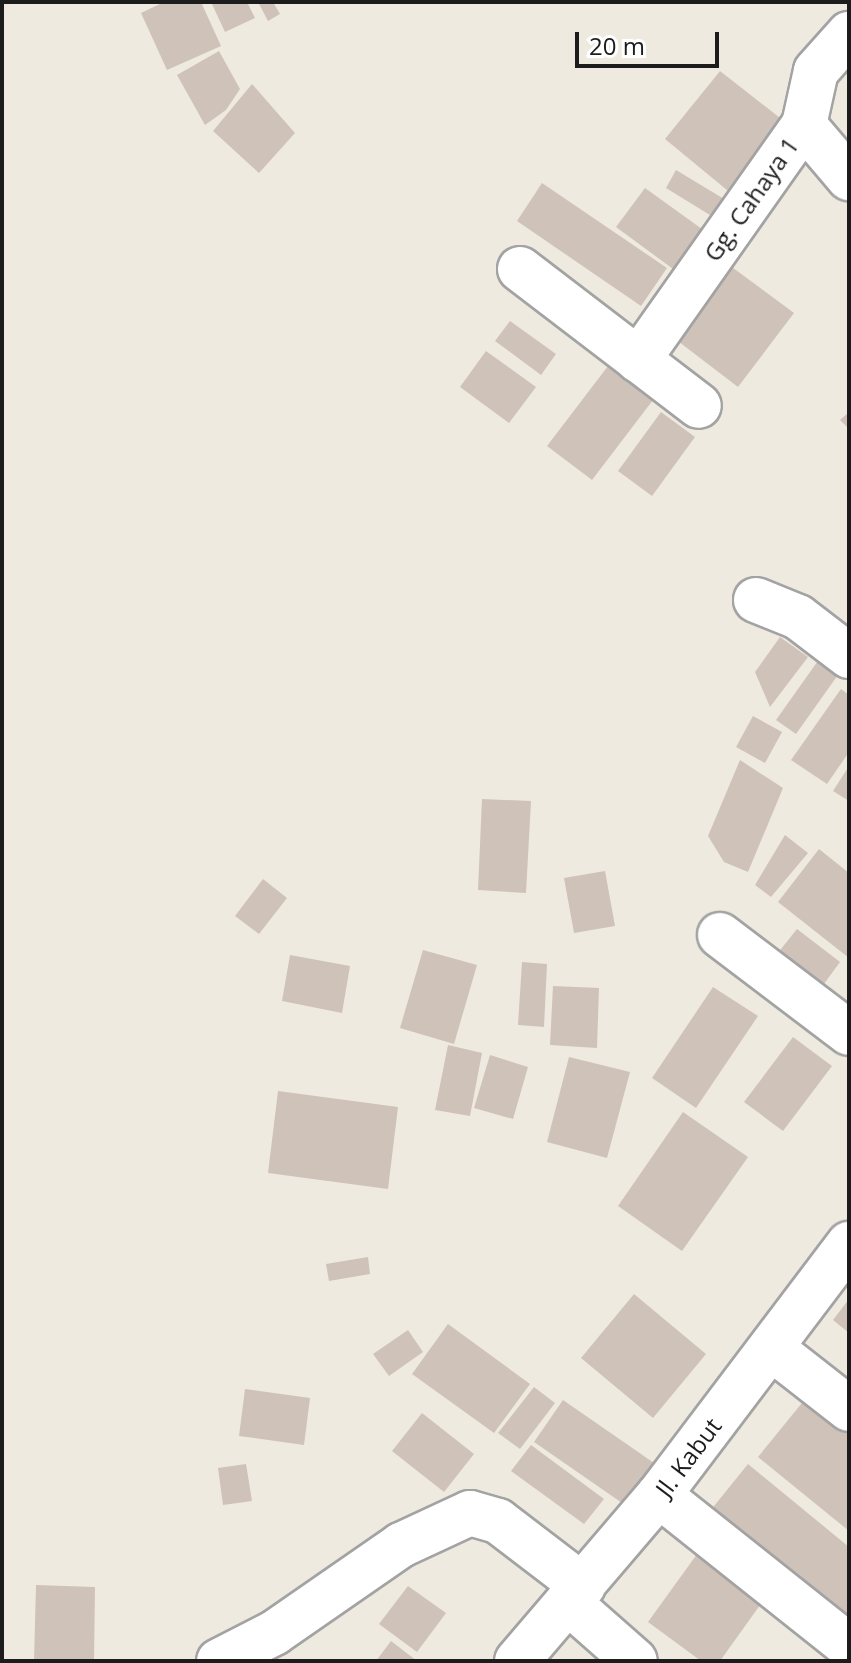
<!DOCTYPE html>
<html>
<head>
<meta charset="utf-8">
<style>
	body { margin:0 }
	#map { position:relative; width:851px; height:1663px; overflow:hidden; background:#efeae0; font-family:"Open Sans",sans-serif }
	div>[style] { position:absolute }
	.building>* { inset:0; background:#cfc2b9 }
	.roads { filter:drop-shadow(2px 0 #a3a3a3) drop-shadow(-2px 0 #a3a3a3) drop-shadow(0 2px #a3a3a3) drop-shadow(0 -2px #a3a3a3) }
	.street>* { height:44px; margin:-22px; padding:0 22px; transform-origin:22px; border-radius:22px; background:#fff }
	span { translate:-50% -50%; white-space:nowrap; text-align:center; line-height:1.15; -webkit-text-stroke:6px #fff; paint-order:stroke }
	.street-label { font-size:24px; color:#1c1c1c }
	.frame { position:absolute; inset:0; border:4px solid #1c1c1c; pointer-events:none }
	.scale { position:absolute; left:575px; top:32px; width:144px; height:36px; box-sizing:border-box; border:4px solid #1c1c1c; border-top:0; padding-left:10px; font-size:24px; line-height:28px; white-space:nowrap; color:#1c1c1c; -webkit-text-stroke:6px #fff; paint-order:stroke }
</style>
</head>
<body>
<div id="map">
	<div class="building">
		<div style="clip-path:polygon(164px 2px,201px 2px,221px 46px,167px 70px,141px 13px)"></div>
		<div style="clip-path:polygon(211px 2px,247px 2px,255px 18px,225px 32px)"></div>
		<div style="clip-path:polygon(258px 2px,273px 2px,280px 14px,268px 21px)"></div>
		<div style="clip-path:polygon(219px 51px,240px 89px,226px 110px,205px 125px,177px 75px)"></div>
		<div style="clip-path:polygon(720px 71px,789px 125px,733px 195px,665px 139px)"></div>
		<div style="clip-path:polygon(252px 84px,295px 133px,259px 173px,213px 131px)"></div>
		<div style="clip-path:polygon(676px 170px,729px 202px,718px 220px,666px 188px)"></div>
		<div style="clip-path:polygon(542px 183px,667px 268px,641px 306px,517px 221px)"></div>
		<div style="clip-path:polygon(645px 188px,702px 229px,673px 269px,616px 227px)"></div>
		<div style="clip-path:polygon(721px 259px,794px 313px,738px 387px,666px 332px)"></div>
		<div style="clip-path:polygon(510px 321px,556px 354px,541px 375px,495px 341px)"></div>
		<div style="clip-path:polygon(486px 351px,536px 387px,509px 423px,460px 387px)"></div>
		<div style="clip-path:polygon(608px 366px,653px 400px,592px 480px,547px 446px)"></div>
		<div style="clip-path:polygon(661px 412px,695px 437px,652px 496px,618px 471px)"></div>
		<div style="clip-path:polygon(849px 412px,849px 429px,840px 420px)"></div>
		<div style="clip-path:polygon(780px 637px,808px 657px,770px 707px,755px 672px)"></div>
		<div style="clip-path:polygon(820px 658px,840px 672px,796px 734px,776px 720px)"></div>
		<div style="clip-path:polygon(841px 689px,849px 695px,849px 752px,827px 784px,791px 760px)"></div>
		<div style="clip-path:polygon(753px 716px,782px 732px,765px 763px,736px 747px)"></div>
		<div style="clip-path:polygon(740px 760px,783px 788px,748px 872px,724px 862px,708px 836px)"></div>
		<div style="clip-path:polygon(849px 766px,849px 801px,833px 791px)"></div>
		<div style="clip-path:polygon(482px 799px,531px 801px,526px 893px,478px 890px)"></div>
		<div style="clip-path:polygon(785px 835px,808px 853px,771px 897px,755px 885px)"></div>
		<div style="clip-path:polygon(819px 849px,849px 873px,849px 958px,778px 902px)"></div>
		<div style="clip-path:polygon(605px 871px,615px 926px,574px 933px,564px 878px)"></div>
		<div style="clip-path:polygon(263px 879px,287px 898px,259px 934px,235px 916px)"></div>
		<div style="clip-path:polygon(797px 929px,840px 962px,821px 988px,777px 954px)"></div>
		<div style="clip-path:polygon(423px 950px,477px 965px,454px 1044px,400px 1028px)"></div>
		<div style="clip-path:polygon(290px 955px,350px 966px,342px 1013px,282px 1001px)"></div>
		<div style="clip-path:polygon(522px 962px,547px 964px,544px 1027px,518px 1025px)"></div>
		<div style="clip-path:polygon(553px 986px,599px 988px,597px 1048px,550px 1045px)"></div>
		<div style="clip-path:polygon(713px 987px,758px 1016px,696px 1108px,652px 1078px)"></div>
		<div style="clip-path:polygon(793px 1037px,832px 1066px,783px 1131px,744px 1102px)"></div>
		<div style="clip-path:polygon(448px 1045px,482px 1053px,470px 1116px,435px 1110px)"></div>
		<div style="clip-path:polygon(490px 1055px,528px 1067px,513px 1119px,474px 1108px)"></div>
		<div style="clip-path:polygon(569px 1057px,630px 1072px,607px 1158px,547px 1142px)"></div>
		<div style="clip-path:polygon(278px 1091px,398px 1107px,388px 1189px,268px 1173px)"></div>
		<div style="clip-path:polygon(683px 1112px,748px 1157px,682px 1251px,618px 1206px)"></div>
		<div style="clip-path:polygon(368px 1257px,370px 1274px,329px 1281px,326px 1264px)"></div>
		<div style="clip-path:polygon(634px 1294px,706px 1354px,653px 1418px,581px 1358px)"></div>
		<div style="clip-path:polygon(849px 1299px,849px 1333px,833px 1320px)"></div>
		<div style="clip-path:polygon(448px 1324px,530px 1384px,494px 1433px,412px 1374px)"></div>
		<div style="clip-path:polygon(408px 1330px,423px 1352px,389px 1376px,373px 1354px)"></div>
		<div style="clip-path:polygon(534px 1387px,555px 1403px,520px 1449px,498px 1433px)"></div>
		<div style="clip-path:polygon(245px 1389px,310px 1398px,304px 1445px,239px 1436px)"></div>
		<div style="clip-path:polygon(806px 1398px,849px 1433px,849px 1531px,758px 1457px)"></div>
		<div style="clip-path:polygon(563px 1400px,654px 1463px,625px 1505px,534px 1442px)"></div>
		<div style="clip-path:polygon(422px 1413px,474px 1454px,444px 1492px,392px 1451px)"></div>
		<div style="clip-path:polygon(531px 1445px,604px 1499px,584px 1524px,511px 1471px)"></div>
		<div style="clip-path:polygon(246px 1464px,252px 1501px,223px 1505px,218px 1468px)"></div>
		<div style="clip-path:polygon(748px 1464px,849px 1547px,849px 1624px,710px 1511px)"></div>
		<div style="clip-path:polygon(700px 1550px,765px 1598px,720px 1661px,701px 1661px,648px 1622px)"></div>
		<div style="clip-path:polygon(36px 1585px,95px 1587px,94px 1661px,34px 1661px)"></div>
		<div style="clip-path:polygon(408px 1586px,446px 1613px,417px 1652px,379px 1624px)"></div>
		<div style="clip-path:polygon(391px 1641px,417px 1661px,376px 1661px)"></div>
	</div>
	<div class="roads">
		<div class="street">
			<div style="left:804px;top:125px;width:70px;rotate:49.7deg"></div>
			<div style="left:520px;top:269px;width:225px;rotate:37.4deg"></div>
			<div style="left:638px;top:360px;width:288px;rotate:-54.8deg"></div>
			<div style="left:804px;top:125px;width:55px;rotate:-77.5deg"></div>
			<div style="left:816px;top:71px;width:50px;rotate:-48.3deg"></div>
			<div style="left:756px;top:600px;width:45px;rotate:22deg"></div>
			<div style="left:798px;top:617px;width:64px;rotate:37.4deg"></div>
			<div style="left:720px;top:935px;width:162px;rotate:37.2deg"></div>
			<div style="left:771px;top:1348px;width:99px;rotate:38deg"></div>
			<div style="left:659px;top:1495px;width:243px;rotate:38.5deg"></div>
			<div style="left:568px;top:1602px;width:89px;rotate:41.4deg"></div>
			<div style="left:219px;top:1661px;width:62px;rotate:-27deg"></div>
			<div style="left:274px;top:1633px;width:155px;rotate:-34.7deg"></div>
			<div style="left:401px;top:1545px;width:76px;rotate:-24.9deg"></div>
			<div style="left:470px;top:1513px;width:29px;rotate:16deg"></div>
			<div style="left:498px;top:1521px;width:107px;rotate:37.4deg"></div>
			<div style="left:517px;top:1661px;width:218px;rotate:-49.5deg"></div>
			<div style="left:659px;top:1495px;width:315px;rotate:-52.9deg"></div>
		</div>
	</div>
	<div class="street-label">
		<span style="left:751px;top:199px;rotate:-55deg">Gg. Cahaya 1</span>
		<span style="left:688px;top:1457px;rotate:-53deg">Jl. Kabut</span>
	</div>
	<div class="frame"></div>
	<div class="scale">20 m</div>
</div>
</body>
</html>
